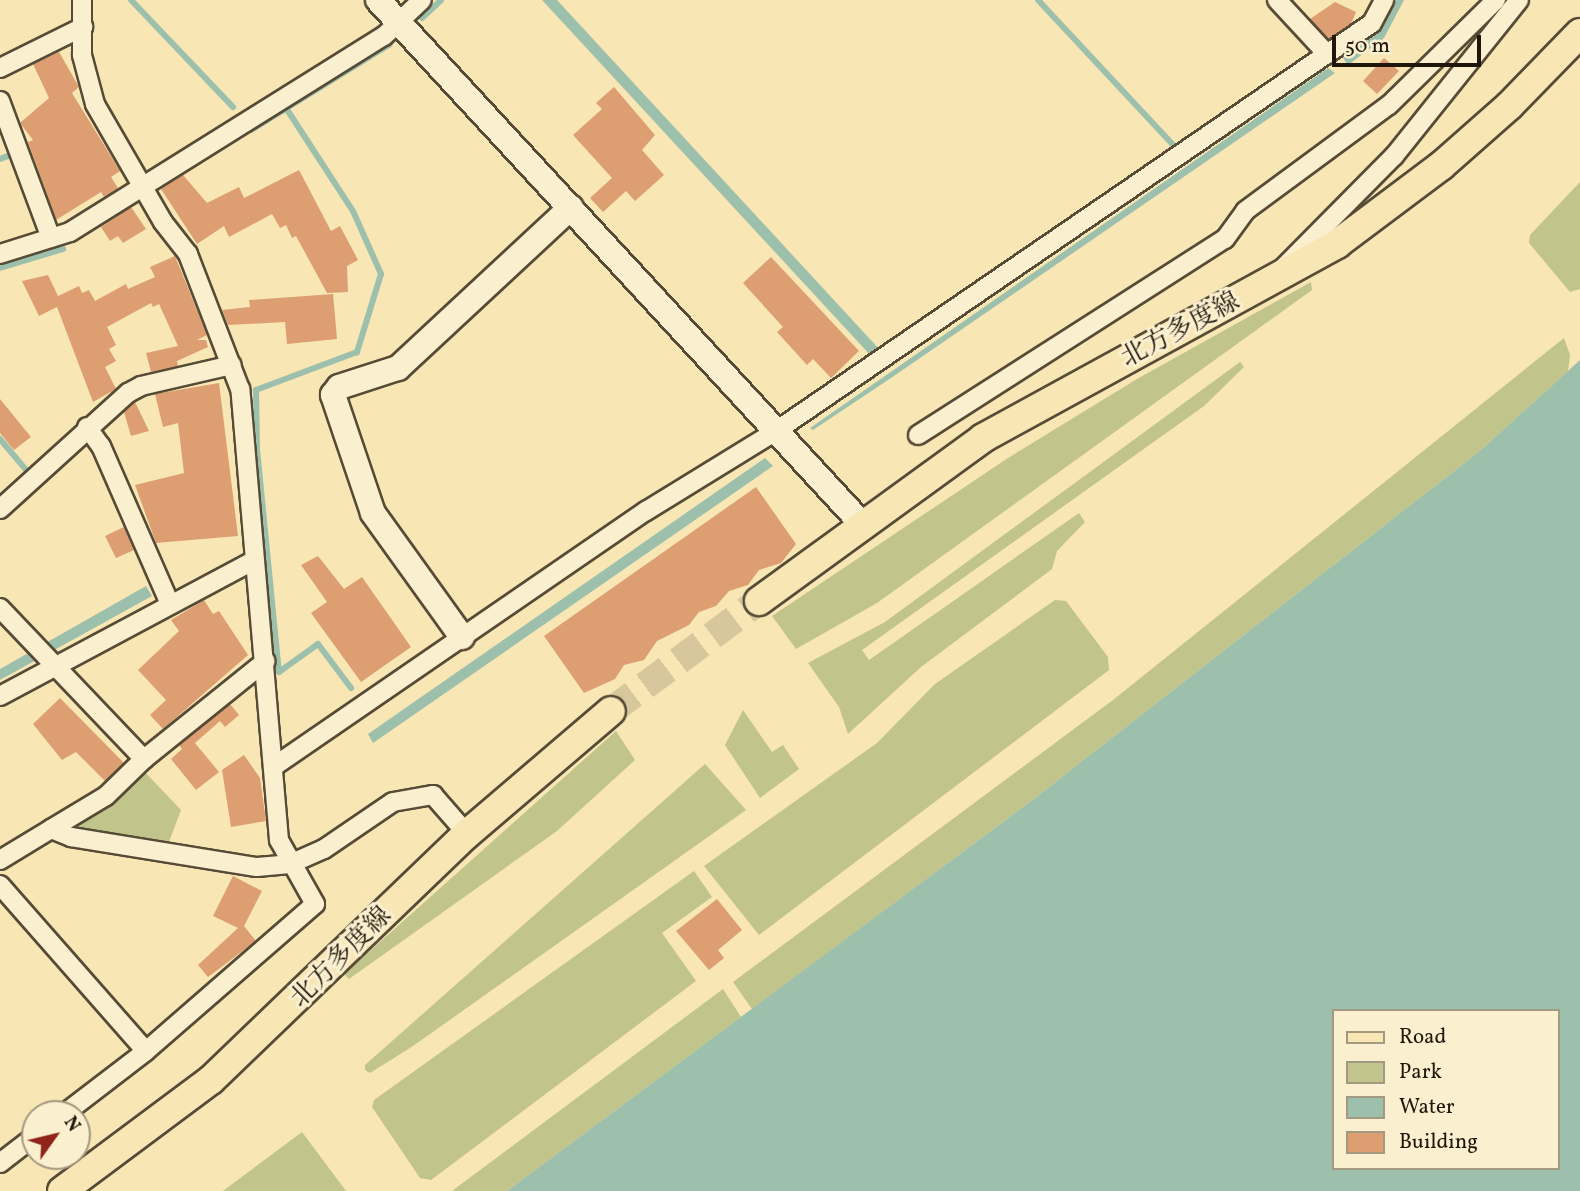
<!DOCTYPE html>
<html>
<head>
<meta charset="utf-8">
<style>
	body { margin:0 }
	#map { position:relative; width:1580px; height:1191px; overflow:hidden; background:#f8e6b5; font-family:Vollkorn,"Noto Serif JP",serif }
	div>[style] { position:absolute }
	.green>* { inset:0; background:#c1c48b }
	.water>* { inset:0; background:#9dc0ac }
	.stream>* { height:6px; margin:-3px; padding:0 3px; transform-origin:3px; border-radius:3px; background:#9dc0ac }
	.building>* { inset:0; background:#dd9f71 }
	.primary-tunnel>* { height:28px; margin-top:-14px; transform-origin:0; background:repeating-linear-gradient(90deg,#d8c79c 0 28px,transparent 0 42px) }
	.roads { filter:drop-shadow(2px 0 #564b36) drop-shadow(-2px 0 #564b36) drop-shadow(0 2px #564b36) drop-shadow(0 -2px #564b36) }
	.street>* { height:18px; margin:-9px; padding:0 9px; transform-origin:9px; border-radius:9px; background:#faefcf }
	.secondary>* { height:24px; margin:-12px; padding:0 12px; transform-origin:12px; border-radius:12px; background:#faefcf }
	.primary>* { height:28px; margin:-14px; padding:0 14px; transform-origin:14px; border-radius:14px; background:#f8e6b5 }
	span { translate:-50% -50%; white-space:nowrap; text-align:center; line-height:1.15; -webkit-text-stroke:6px #faefcf; paint-order:stroke }
	.street-label { font-size:26px; color:#20170c }
	.legend { position:absolute; left:1332px; top:1009px; width:228px; height:161px; box-sizing:border-box; background:#faefcf; border:2px solid #a39981; margin:0; padding:9px 12px; list-style:none; font-size:21px; color:#20170c }
	.legend li { display:flex; align-items:center; gap:14px; height:35px }
	.legend b { width:35px; border:2px solid #a39981 }
	.north { position:absolute; left:21px; top:1100px; width:70px; height:70px; box-sizing:border-box; background:#faefcf; border:2px solid #a39981; border-radius:50%; rotate:56deg; font-size:19px; font-weight:700; line-height:28px; text-align:center; color:#20170c }
	.north::after { content:''; display:block; margin:auto; width:24px; height:32px; background:#8f2418; clip-path:polygon(50% 0,100% 100%,50% 72%,0 100%) }
	.scale { position:absolute; left:1332px; top:35px; width:149px; height:32px; box-sizing:border-box; border:4px solid #20170c; border-top:0; padding-left:9px; font-size:21px; line-height:24px; white-space:nowrap; color:#20170c; -webkit-text-stroke:5px #faefcf; paint-order:stroke }
</style>
</head>
<body>
<div id="map">
	<div class="green">
		<div style="clip-path:polygon(1580px 182px,1580px 289px,1570px 292px,1529px 243px,1530px 235px)"></div>
		<div style="clip-path:polygon(1311px 282px,1312px 290px,877px 603px,796px 649px,772px 616px,1008px 458px,1137px 379px)"></div>
		<div style="clip-path:polygon(1564px 338px,1570px 355px,1568px 371px,1481px 450px,1031px 801px,752px 1009px,733px 982px,1113px 700px)"></div>
		<div style="clip-path:polygon(1240px 362px,1244px 367px,1204px 406px,862px 650px,869px 660px,1079px 513px,1085px 522px,1057px 551px,1052px 569px,921px 667px,848px 734px,839px 707px,808px 663px,885px 622px)"></div>
		<div style="clip-path:polygon(1055px 600px,1066px 601px,1108px 657px,1109px 670px,759px 935px,704px 866px,877px 743px,935px 684px)"></div>
		<div style="clip-path:polygon(743px 710px,772px 752px,783px 745px,799px 769px,760px 798px,725px 745px)"></div>
		<div style="clip-path:polygon(616px 731px,635px 760px,557px 831px,349px 979px,344px 974px)"></div>
		<div style="clip-path:polygon(705px 764px,746px 810px,413px 1046px,370px 1073px,365px 1070px,365px 1065px)"></div>
		<div style="clip-path:polygon(141px 768px,181px 810px,169px 842px,69px 829px,70px 823px)"></div>
		<div style="clip-path:polygon(694px 871px,712px 897px,662px 933px,696px 981px,431px 1180px,420px 1178px,372px 1107px,374px 1100px)"></div>
		<div style="clip-path:polygon(723px 989px,741px 1017px,507px 1191px,452px 1191px)"></div>
		<div style="clip-path:polygon(302px 1132px,346px 1191px,223px 1191px,251px 1170px)"></div>
	</div>
	<div class="water">
		<div style="clip-path:polygon(542px 0,557px 0,881px 351px,872px 357px)"></div>
		<div style="clip-path:polygon(1396px 0,1404px 0,1384px 38px,1348px 65px,1343px 58px,1378px 33px)"></div>
		<div style="clip-path:polygon(1328px 68px,1335px 73px,891px 378px,813px 430px,810px 428px)"></div>
		<div style="clip-path:polygon(evenodd,1580px 360px,1580px 1191px,507px 1191px,1031px 801px,1481px 450px,1580px 360px,1333px 1011px,1557px 1011px,1557px 1168px,1333px 1168px,1333px 1011px)"></div>
		<div style="clip-path:polygon(765px 458px,773px 466px,373px 743px,368px 734px)"></div>
		<div style="clip-path:polygon(146px 586px,152px 596px,0 680px,0 669px)"></div>
	</div>
	<div class="stream">
		<div style="left:131px;top:0;width:148px;rotate:46.4deg"></div>
		<div style="left:1038px;top:0;width:202px;rotate:47deg"></div>
		<div style="left:422px;top:18px;width:26px;rotate:-43deg"></div>
		<div style="left:286px;top:108px;width:123px;rotate:57deg"></div>
		<div style="left:353px;top:211px;width:69px;rotate:66deg"></div>
		<div style="left:381px;top:274px;width:82px;rotate:107.1deg"></div>
		<div style="left:357px;top:352px;width:108px;rotate:159.4deg"></div>
		<div style="left:256px;top:390px;width:59px;rotate:89deg"></div>
		<div style="left:257px;top:449px;width:224px;rotate:84.4deg"></div>
		<div style="left:279px;top:672px;width:48px;rotate:-35.7deg"></div>
		<div style="left:318px;top:644px;width:55px;rotate:53.1deg"></div>
		<div style="left:251px;top:130px;width:163px;rotate:-31.7deg"></div>
		<div style="left:0;top:159px;width:12px;rotate:-20deg"></div>
		<div style="left:0;top:268px;width:66px;rotate:-16.8deg"></div>
		<div style="left:0;top:439px;width:42px;rotate:49.8deg"></div>
	</div>
	<div class="building">
		<div style="clip-path:polygon(1335px 2px,1356px 12px,1351px 24px,1329px 39px,1310px 19px)"></div>
		<div style="clip-path:polygon(59px 52px,79px 87px,72px 93px,120px 171px,111px 177px,118px 188px,104px 197px,101px 192px,56px 220px,28px 142px,33px 140px,20px 123px,49px 98px,33px 64px)"></div>
		<div style="clip-path:polygon(1384px 58px,1399px 71px,1377px 94px,1363px 81px)"></div>
		<div style="clip-path:polygon(614px 87px,655px 135px,642px 150px,664px 175px,635px 201px,626px 191px,603px 212px,590px 198px,612px 178px,573px 135px,602px 109px,596px 103px)"></div>
		<div style="clip-path:polygon(299px 170px,331px 231px,340px 226px,358px 260px,347px 266px,348px 292px,327px 293px,296px 236px,292px 238px,286px 225px,280px 228px,272px 214px,229px 237px,224px 226px,197px 244px,161px 189px,183px 175px,207px 203px,239px 187px,244px 198px)"></div>
		<div style="clip-path:polygon(131px 207px,146px 229px,123px 243px,118px 236px,110px 241px,101px 227px)"></div>
		<div style="clip-path:polygon(175px 256px,207px 335px,197px 340px,206px 340px,208px 347px,177px 361px,178px 366px,151px 372px,146px 353px,178px 346px,159px 304px,153px 307px,151px 303px,107px 327px,116px 345px,109px 349px,116px 361px,105px 367px,116px 389px,93px 402px,57px 307px,39px 316px,22px 281px,48px 275px,58px 296px,79px 286px,82px 293px,89px 290px,95px 301px,126px 284px,128px 289px,155px 277px,150px 267px)"></div>
		<div style="clip-path:polygon(771px 257px,859px 351px,831px 378px,813px 359px,807px 365px,777px 332px,783px 327px,743px 283px)"></div>
		<div style="clip-path:polygon(333px 294px,337px 339px,287px 344px,285px 322px,228px 325px,222px 310px,250px 307px,249px 300px)"></div>
		<div style="clip-path:polygon(219px 383px,238px 536px,156px 543px,135px 485px,184px 473px,178px 423px,163px 427px,155px 394px)"></div>
		<div style="clip-path:polygon(0 399px,31px 437px,14px 450px,0 433px)"></div>
		<div style="clip-path:polygon(135px 402px,149px 431px,131px 436px,124px 412px)"></div>
		<div style="clip-path:polygon(756px 487px,796px 544px,781px 563px,759px 570px,748px 585px,729px 591px,716px 606px,699px 612px,689px 625px,657px 641px,644px 660px,624px 665px,615px 679px,584px 693px,544px 636px)"></div>
		<div style="clip-path:polygon(124px 527px,134px 550px,116px 558px,105px 536px)"></div>
		<div style="clip-path:polygon(318px 556px,344px 589px,362px 577px,411px 647px,361px 682px,311px 613px,327px 602px,301px 565px)"></div>
		<div style="clip-path:polygon(204px 600px,213px 614px,219px 611px,248px 655px,163px 729px,150px 715px,166px 700px,138px 670px,179px 631px,171px 620px)"></div>
		<div style="clip-path:polygon(60px 698px,124px 763px,105px 781px,76px 752px,62px 760px,33px 724px)"></div>
		<div style="clip-path:polygon(230px 704px,239px 715px,225px 727px,220px 721px,195px 743px,219px 772px,196px 790px,171px 759px,182px 749px,179px 745px)"></div>
		<div style="clip-path:polygon(244px 755px,260px 778px,266px 821px,231px 827px,222px 770px)"></div>
		<div style="clip-path:polygon(233px 876px,262px 891px,244px 926px,256px 941px,208px 977px,198px 965px,238px 928px,213px 916px)"></div>
		<div style="clip-path:polygon(717px 899px,742px 930px,718px 950px,724px 958px,709px 970px,676px 931px)"></div>
	</div>
	<div class="primary-tunnel">
		<div style="left:611px;top:711px;width:184px;rotate:-36.6deg"></div>
	</div>
	<div class="roads">
		<div class="street">
			<div style="left:1277px;top:0;width:74px;rotate:47.2deg"></div>
			<div style="left:0;top:68px;width:93px;rotate:-26.3deg"></div>
			<div style="left:0;top:101px;width:146px;rotate:69.6deg"></div>
			<div style="left:0;top:254px;width:73px;rotate:-17.4deg"></div>
			<div style="left:70px;top:232px;width:370px;rotate:-32deg"></div>
			<div style="left:384px;top:36px;width:52px;rotate:-43.5deg"></div>
			<div style="left:1283px;top:268px;width:158px;rotate:-45.3deg"></div>
			<div style="left:1394px;top:156px;width:200px;rotate:-51.3deg"></div>
			<div style="left:87px;top:427px;width:24px;rotate:54deg"></div>
			<div style="left:101px;top:446px;width:170px;rotate:66.4deg"></div>
			<div style="left:918px;top:435px;width:364px;rotate:-32.6deg"></div>
			<div style="left:1225px;top:239px;width:34px;rotate:-54deg"></div>
			<div style="left:1245px;top:211px;width:179px;rotate:-36.4deg"></div>
			<div style="left:1389px;top:105px;width:150px;rotate:-44.5deg"></div>
			<div style="left:0;top:509px;width:173px;rotate:-42.2deg"></div>
			<div style="left:128px;top:393px;width:15px;rotate:-28deg"></div>
			<div style="left:141px;top:386px;width:93px;rotate:-13deg"></div>
			<div style="left:0;top:608px;width:209px;rotate:46.4deg"></div>
			<div style="left:0;top:696px;width:287px;rotate:-28.1deg"></div>
			<div style="left:276px;top:765px;width:449px;rotate:-34.5deg"></div>
			<div style="left:646px;top:511px;width:153px;rotate:-31.6deg"></div>
			<div style="left:776px;top:431px;width:722px;rotate:-34.39deg"></div>
			<div style="left:1372px;top:23px;width:26px;rotate:-62deg"></div>
			<div style="left:51px;top:829px;width:64px;rotate:-31deg"></div>
			<div style="left:106px;top:796px;width:53px;rotate:-44.2deg"></div>
			<div style="left:144px;top:759px;width:156px;rotate:-38.8deg"></div>
			<div style="left:0;top:860px;width:60px;rotate:-31.3deg"></div>
			<div style="left:51px;top:829px;width:22px;rotate:22deg"></div>
			<div style="left:71px;top:837px;width:188px;rotate:9.2deg"></div>
			<div style="left:257px;top:867px;width:33px;rotate:-5deg"></div>
			<div style="left:290px;top:864px;width:37px;rotate:-24deg"></div>
			<div style="left:324px;top:849px;width:83px;rotate:-34.3deg"></div>
			<div style="left:393px;top:802px;width:41px;rotate:-9.9deg"></div>
			<div style="left:433px;top:795px;width:52px;rotate:48.9deg"></div>
			<div style="left:0;top:885px;width:221px;rotate:48.7deg"></div>
			<div style="left:64px;top:1114px;width:103px;rotate:-37.5deg"></div>
			<div style="left:146px;top:1051px;width:224px;rotate:-41deg"></div>
			<div style="left:315px;top:904px;width:73px;rotate:-119.4deg"></div>
			<div style="left:279px;top:840px;width:453px;rotate:-94.9deg"></div>
			<div style="left:240px;top:389px;width:145px;rotate:-111.1deg"></div>
			<div style="left:188px;top:254px;width:41px;rotate:-128deg"></div>
			<div style="left:163px;top:222px;width:136px;rotate:-120deg"></div>
			<div style="left:95px;top:104px;width:51px;rotate:-104.9deg"></div>
			<div style="left:82px;top:55px;width:55px;rotate:-90deg"></div>
			<div style="left:0;top:1163px;width:44px;rotate:-37.6deg"></div>
		</div>
		<div class="secondary">
			<div style="left:378px;top:0;width:713px;rotate:47.27deg"></div>
			<div style="left:462px;top:637px;width:153px;rotate:-125.7deg"></div>
			<div style="left:373px;top:513px;width:125px;rotate:-108.7deg"></div>
			<div style="left:333px;top:395px;width:10px;rotate:-53deg"></div>
			<div style="left:339px;top:387px;width:62px;rotate:-17.9deg"></div>
			<div style="left:398px;top:368px;width:236px;rotate:-42.9deg"></div>
		</div>
		<div class="primary">
			<div style="left:759px;top:601px;width:277px;rotate:-36deg"></div>
			<div style="left:983px;top:438px;width:404px;rotate:-28.7deg"></div>
			<div style="left:1337px;top:244px;width:130px;rotate:-36.9deg"></div>
			<div style="left:1441px;top:166px;width:91px;rotate:-41.4deg"></div>
			<div style="left:1509px;top:106px;width:102px;rotate:-45.8deg"></div>
			<div style="left:62px;top:1191px;width:186px;rotate:-36.7deg"></div>
			<div style="left:211px;top:1080px;width:355px;rotate:-43.9deg"></div>
			<div style="left:467px;top:834px;width:189px;rotate:-40.5deg"></div>
		</div>
	</div>
	<div class="street-label">
		<span style="left:1181px;top:331px;rotate:-28deg">北方多度線</span>
		<span style="left:342px;top:958px;rotate:-45deg">北方多度線</span>
	</div>
	<ul class="legend">
	<li><b style="height:9px;background:#f8e6b5"></b>Road</li>
	<li><b style="height:19px;background:#c1c48b"></b>Park</li>
	<li><b style="height:19px;background:#9dc0ac"></b>Water</li>
	<li><b style="height:19px;background:#dd9f71"></b>Building</li>
	</ul>
	<div class="north">N</div>
	<div class="scale">50 m</div>
</div>
</body>
</html>
